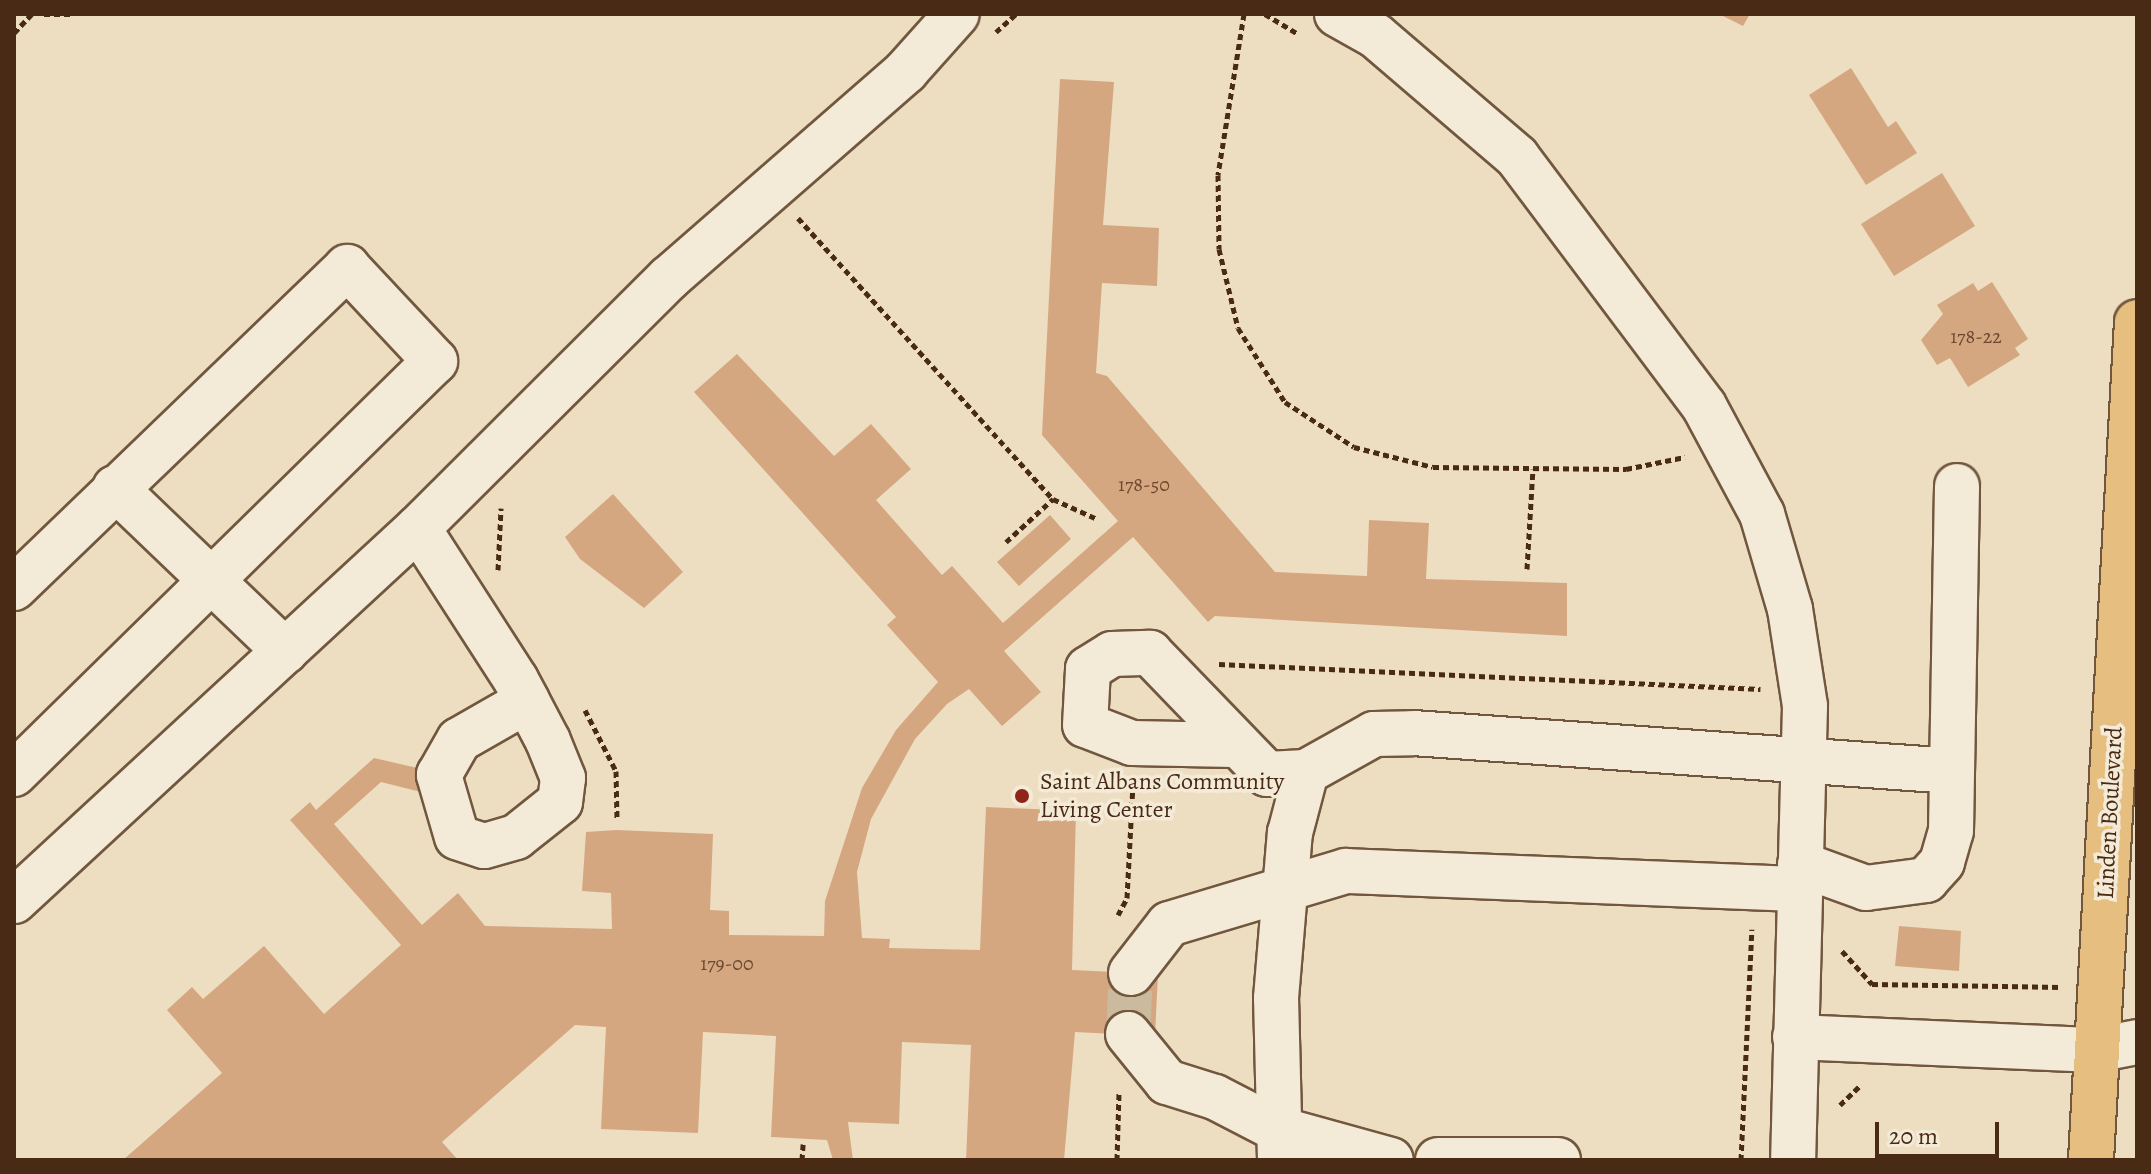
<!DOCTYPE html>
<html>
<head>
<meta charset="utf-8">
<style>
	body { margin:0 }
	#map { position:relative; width:2151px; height:1174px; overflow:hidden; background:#eddec1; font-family:Alegreya,serif }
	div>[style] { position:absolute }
	.building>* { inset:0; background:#d5a781 }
	.minor-tunnel>* { height:44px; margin-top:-22px; transform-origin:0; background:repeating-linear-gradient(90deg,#ccba9e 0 44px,transparent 0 66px) }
	.path>* { height:5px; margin-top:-2.5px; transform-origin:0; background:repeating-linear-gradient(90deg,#492a14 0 6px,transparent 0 10px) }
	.roads { filter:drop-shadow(2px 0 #72573f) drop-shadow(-2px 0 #72573f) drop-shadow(0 2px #72573f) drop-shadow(0 -2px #72573f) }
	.minor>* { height:44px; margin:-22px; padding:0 22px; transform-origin:22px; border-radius:22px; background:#f3ead7 }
	.major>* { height:44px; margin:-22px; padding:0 22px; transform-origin:22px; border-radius:22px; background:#e6bf80 }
	.dots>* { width:22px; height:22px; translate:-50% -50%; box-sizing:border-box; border:4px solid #f3ead7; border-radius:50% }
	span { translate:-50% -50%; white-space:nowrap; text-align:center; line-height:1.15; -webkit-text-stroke:7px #f3ead7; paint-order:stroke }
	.number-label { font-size:20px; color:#6c492f }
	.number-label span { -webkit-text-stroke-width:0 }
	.poi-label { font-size:24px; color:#492a14 }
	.left { translate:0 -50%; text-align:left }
	.street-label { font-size:24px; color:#492a14 }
	.frame { position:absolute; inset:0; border:16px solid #492a14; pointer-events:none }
	.scale { position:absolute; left:1875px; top:1122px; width:124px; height:36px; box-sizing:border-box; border:4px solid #492a14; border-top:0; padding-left:10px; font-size:24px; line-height:28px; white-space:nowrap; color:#492a14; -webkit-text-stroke:6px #f3ead7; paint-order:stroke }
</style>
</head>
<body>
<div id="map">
	<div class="building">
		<div style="clip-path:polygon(1719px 14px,1750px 14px,1743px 26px)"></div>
		<div style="clip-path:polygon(1851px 68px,1888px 127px,1896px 121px,1917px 153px,1866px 185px,1809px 95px)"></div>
		<div style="clip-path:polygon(1060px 79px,1114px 82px,1103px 225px,1159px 228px,1157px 286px,1102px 283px,1096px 373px,1107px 376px,1275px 572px,1367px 576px,1369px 520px,1429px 523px,1426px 579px,1567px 583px,1567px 636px,1215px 616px,1208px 622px,1133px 537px,1004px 651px,1041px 692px,1002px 726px,969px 689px,947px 704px,915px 739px,871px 819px,857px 872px,862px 938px,890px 939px,889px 948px,980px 950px,986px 807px,1076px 811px,1072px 970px,1158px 974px,1155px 1036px,1075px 1032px,1064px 1160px,966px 1160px,971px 1045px,902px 1042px,899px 1124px,848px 1122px,853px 1160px,833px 1160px,827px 1140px,771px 1137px,776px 1036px,703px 1032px,698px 1133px,601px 1129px,606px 1027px,575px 1025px,442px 1142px,458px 1160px,123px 1160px,222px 1073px,167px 1010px,192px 987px,203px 999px,264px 946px,324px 1014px,401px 945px,290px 820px,310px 802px,316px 810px,374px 758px,426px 770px,421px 792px,381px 782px,334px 824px,422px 925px,458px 893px,485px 926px,612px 929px,611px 893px,582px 891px,586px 832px,616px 830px,713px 834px,710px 910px,729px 911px,729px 935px,824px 936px,825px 901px,862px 788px,896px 730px,938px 682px,887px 625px,896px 617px,694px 392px,737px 354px,834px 456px,871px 424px,911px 469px,876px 500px,942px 575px,952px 566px,1003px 623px,1118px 521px,1042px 435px)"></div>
		<div style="clip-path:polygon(1942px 173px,1975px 226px,1894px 276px,1861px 224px)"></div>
		<div style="clip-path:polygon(1992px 282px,2028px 339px,2015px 348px,2020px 355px,1968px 387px,1950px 358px,1937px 365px,1921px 340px,1943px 314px,1937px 305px,1973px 283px,1978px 291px)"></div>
		<div style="clip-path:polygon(613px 494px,683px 572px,644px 608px,580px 559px,565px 537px)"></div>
		<div style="clip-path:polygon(1050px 515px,1071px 539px,1019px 586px,997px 562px)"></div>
		<div style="clip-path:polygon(1899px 926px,1961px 931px,1959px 971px,1895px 966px)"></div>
	</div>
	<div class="minor-tunnel">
		<div style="left:1128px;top:1034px;width:61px;rotate:-87.2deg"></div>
	</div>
	<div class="path">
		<div style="left:44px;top:14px;width:30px"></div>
		<div style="left:1244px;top:14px;width:163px;rotate:99.2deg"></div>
		<div style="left:1218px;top:175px;width:74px;rotate:89.2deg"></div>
		<div style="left:1219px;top:249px;width:81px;rotate:76.5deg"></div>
		<div style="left:1238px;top:328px;width:88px;rotate:57.6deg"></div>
		<div style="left:1285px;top:402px;width:82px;rotate:33.1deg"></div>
		<div style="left:1354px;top:447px;width:81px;rotate:14.2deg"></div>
		<div style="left:1433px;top:467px;width:193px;rotate:0.6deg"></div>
		<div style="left:1626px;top:469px;width:60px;rotate:-11.5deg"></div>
		<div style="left:1265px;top:14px;width:39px;rotate:31deg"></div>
		<div style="left:996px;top:32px;width:27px;rotate:-42deg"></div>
		<div style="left:14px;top:33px;width:26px;rotate:-47deg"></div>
		<div style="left:798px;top:218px;width:379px;rotate:47.8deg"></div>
		<div style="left:1053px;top:499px;width:48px;rotate:24.4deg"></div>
		<div style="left:1006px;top:542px;width:64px;rotate:-42.5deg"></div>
		<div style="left:1527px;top:569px;width:100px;rotate:-86.6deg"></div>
		<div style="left:498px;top:570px;width:62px;rotate:-87.2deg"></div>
		<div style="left:1219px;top:664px;width:542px;rotate:2.65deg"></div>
		<div style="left:585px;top:710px;width:68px;rotate:63.1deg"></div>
		<div style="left:616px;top:771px;width:47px;rotate:88.8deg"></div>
		<div style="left:1118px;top:915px;width:19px;rotate:-62deg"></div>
		<div style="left:1127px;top:898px;width:115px;rotate:-87deg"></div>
		<div style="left:1842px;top:951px;width:45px;rotate:47.7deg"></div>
		<div style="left:1872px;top:984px;width:188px;rotate:0.9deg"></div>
		<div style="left:1840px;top:1105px;width:29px;rotate:-44deg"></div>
		<div style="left:802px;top:1160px;width:16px;rotate:-86deg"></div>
		<div style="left:1117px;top:1160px;width:67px;rotate:-88.3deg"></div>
		<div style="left:1741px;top:1160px;width:231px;rotate:-87.3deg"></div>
	</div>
	<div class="roads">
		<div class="minor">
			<div style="left:1337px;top:14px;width:45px;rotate:29.4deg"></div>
			<div style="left:1376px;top:36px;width:186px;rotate:40.6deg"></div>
			<div style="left:1517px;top:157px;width:311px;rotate:53.1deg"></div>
			<div style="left:1704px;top:406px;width:123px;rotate:61.8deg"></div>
			<div style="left:1762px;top:514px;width:99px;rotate:73.6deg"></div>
			<div style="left:1790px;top:609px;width:98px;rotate:81.2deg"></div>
			<div style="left:1805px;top:706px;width:454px;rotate:91.5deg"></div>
			<div style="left:115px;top:488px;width:236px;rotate:43.8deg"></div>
			<div style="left:418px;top:528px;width:181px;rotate:57.2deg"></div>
			<div style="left:516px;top:680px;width:24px;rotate:62deg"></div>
			<div style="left:527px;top:701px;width:45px;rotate:62.3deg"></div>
			<div style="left:548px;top:741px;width:40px;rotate:68deg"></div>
			<div style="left:563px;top:778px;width:24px;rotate:97deg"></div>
			<div style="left:560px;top:802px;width:56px;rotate:141.5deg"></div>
			<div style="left:516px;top:837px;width:33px;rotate:164deg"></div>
			<div style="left:484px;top:846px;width:28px;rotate:-162deg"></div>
			<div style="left:457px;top:837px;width:65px;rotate:-106.2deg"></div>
			<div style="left:439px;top:775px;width:40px;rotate:-60.3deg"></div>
			<div style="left:459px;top:740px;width:78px;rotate:-29.8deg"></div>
			<div style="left:14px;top:588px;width:463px;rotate:-43.9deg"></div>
			<div style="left:347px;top:267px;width:129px;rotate:46.9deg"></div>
			<div style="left:435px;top:361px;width:590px;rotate:135.55deg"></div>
			<div style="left:1234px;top:745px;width:102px;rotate:-178.9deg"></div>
			<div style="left:1132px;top:743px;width:50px;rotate:-159deg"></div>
			<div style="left:1085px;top:725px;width:56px;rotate:-86.9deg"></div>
			<div style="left:1088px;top:669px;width:28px;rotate:-32deg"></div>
			<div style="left:1112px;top:654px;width:38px;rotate:-2deg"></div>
			<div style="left:1150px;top:653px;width:168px;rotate:46deg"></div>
			<div style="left:1267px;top:774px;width:39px;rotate:-3deg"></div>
			<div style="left:1306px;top:772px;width:78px;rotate:-29.2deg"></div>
			<div style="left:1374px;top:734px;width:39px;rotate:-1deg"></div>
			<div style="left:1413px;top:733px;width:540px;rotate:4.03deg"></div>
			<div style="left:1800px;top:864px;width:70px;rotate:20deg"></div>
			<div style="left:1866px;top:888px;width:61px;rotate:-7.6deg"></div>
			<div style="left:1926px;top:880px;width:24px;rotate:-48deg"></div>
			<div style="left:1942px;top:862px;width:32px;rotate:-74deg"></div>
			<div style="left:1951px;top:831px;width:345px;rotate:-89deg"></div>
			<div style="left:14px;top:901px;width:550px;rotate:-42.72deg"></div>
			<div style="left:418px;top:528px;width:354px;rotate:-44.9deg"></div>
			<div style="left:669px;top:278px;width:315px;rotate:-41.1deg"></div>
			<div style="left:906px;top:71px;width:76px;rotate:-48.2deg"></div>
			<div style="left:1131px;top:973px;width:62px;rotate:-52.2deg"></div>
			<div style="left:1169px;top:924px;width:185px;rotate:-16.7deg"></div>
			<div style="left:1346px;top:871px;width:453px;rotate:2.3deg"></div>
			<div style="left:1128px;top:1034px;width:62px;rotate:50.9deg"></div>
			<div style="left:1167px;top:1082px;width:50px;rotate:17.4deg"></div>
			<div style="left:1215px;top:1097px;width:68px;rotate:27.3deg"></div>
			<div style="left:1275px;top:1128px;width:120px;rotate:15.4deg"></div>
			<div style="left:1795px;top:1037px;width:301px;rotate:2.5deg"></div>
			<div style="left:2096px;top:1050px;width:42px;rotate:-11deg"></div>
			<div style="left:1280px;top:1160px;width:162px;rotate:-91.4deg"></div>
			<div style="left:1276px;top:998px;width:166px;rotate:-85.2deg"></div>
			<div style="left:1290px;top:833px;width:63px;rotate:-75.3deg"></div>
			<div style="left:1438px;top:1160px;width:120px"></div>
		</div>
		<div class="major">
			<div style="left:2091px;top:1160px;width:839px;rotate:-86.86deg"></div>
		</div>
	</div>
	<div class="dots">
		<div style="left:1022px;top:796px;background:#8f2418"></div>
	</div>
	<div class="number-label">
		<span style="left:1976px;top:336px">178-22</span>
		<span style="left:1144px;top:484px">178-50</span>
		<span style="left:727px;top:963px">179-00</span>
	</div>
	<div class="poi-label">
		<span class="left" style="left:1040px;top:796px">Saint Albans Community<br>Living Center</span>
	</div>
	<div class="street-label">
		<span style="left:2110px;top:813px;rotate:-87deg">Linden Boulevard</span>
	</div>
	<div class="frame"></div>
	<div class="scale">20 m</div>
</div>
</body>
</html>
